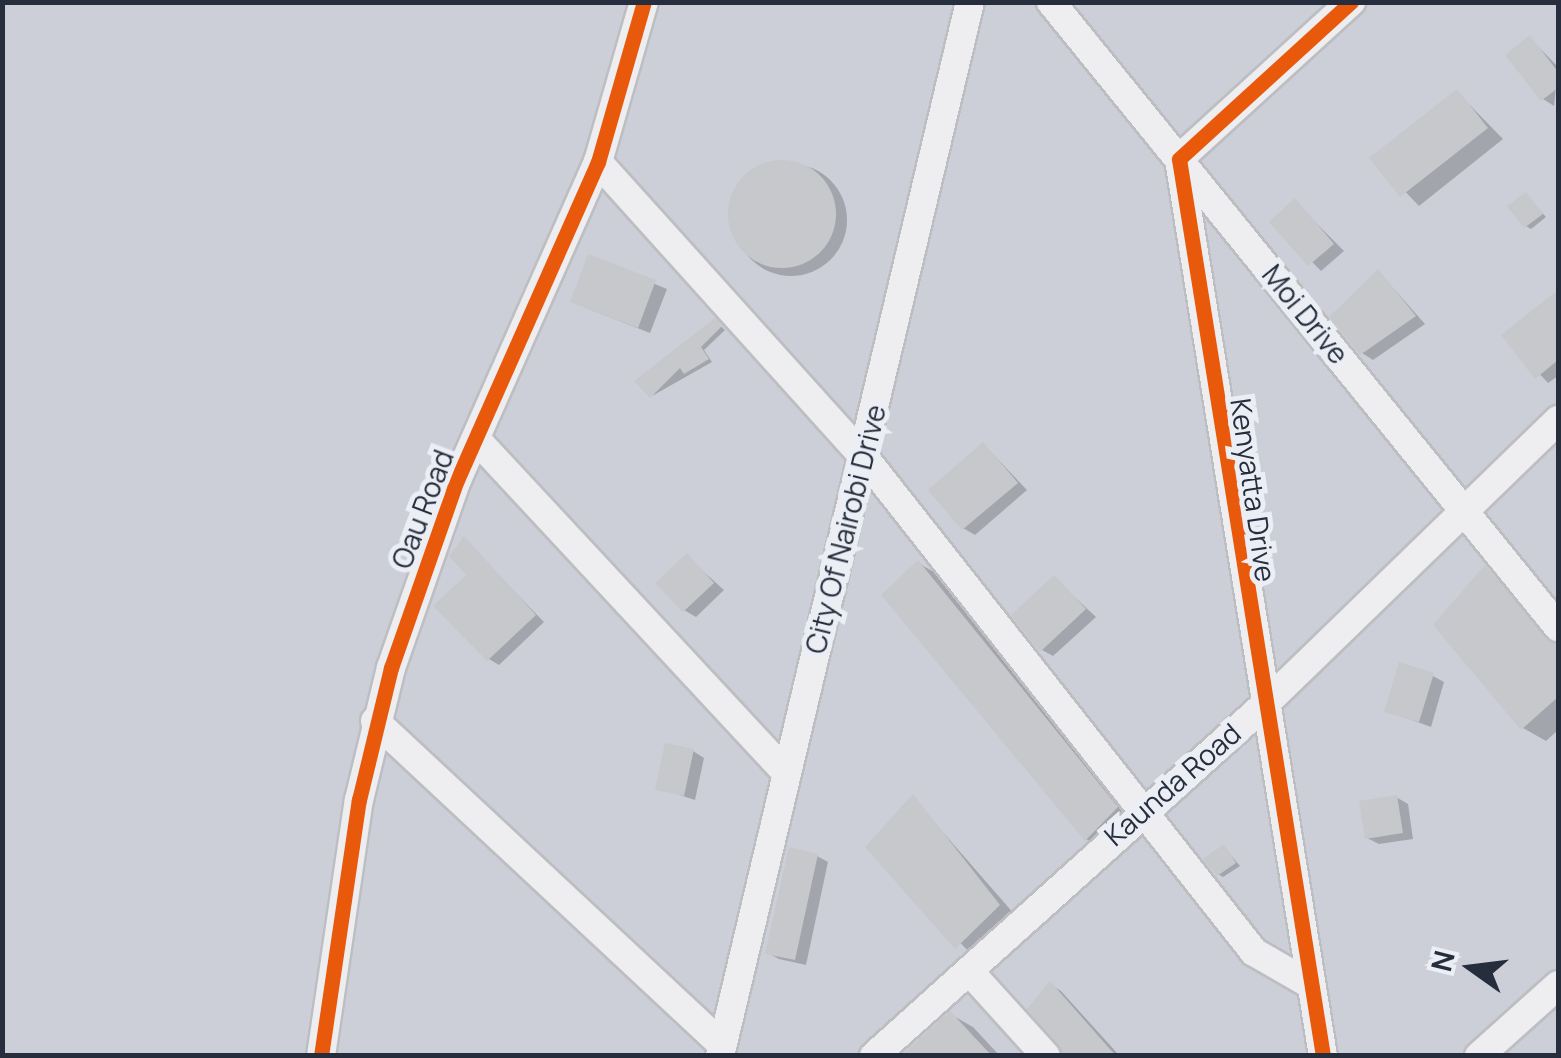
<!DOCTYPE html>
<html>
<head>
<meta charset="utf-8">
<style>
	body { margin:0 }
	#map { position:relative; width:1561px; height:1058px; overflow:hidden; background:#dee0e4; font-family:Manrope,sans-serif }
	div>[style] { position:absolute }
	.built>* { inset:0; background:#cccfd7 }
	.shadow>* { inset:0; background:#0003 }
	.round { border-radius:50% }
	.building>* { inset:0; background:#c6c8cc }
	.roads { filter:drop-shadow(2px 0 #bdbec2) drop-shadow(-2px 0 #bdbec2) drop-shadow(0 2px #bdbec2) drop-shadow(0 -2px #bdbec2) }
	.minor>* { height:28px; margin:-14px; padding:0 14px; transform-origin:14px; border-radius:14px; background:#eeeef1 }
	.cycleway>* { height:15px; margin:-7.5px; padding:0 7.5px; transform-origin:7.5px; border-radius:7.5px; background:#e8590c }
	span { translate:-50% -50%; white-space:nowrap; text-align:center; line-height:1.15; -webkit-text-stroke:10px #ebeef4; paint-order:stroke }
	.street-label { font-size:28px; color:#262d3c }
	.frame { position:absolute; inset:0; border:5px solid #262d3c; pointer-events:none }
	.north { position:absolute; left:1421px; top:918px; width:100px; height:100px; -webkit-text-stroke:8px #ebeef4; paint-order:stroke; rotate:284deg; font-size:28px; font-weight:700; line-height:40px; text-align:center; color:#262d3c }
	.north::after { content:''; display:block; margin:auto; width:35px; height:45px; background:#262d3c; clip-path:polygon(50% 0,100% 100%,50% 72%,0 100%) }
</style>
</head>
<body>
<div id="map">
	<div class="built">
		<div style="clip-path:polygon(3px 3px,1558px 3px,1558px 1055px,3px 1055px)"></div>
	</div>
	<div class="shadow">
		<div style="clip-path:polygon(1530px 38px,1558px 67px,1554px 106px,1543px 99px)"></div>
		<div style="clip-path:polygon(1457px 92px,1503px 139px,1419px 206px,1373px 158px)"></div>
		<div class="round" style="left:735px;top:164px;width:112px;height:112px"></div>
		<div style="clip-path:polygon(1526px 195px,1546px 217px,1531px 229px,1526px 226px)"></div>
		<div style="clip-path:polygon(1295px 202px,1344px 251px,1321px 271px,1273px 222px)"></div>
		<div style="clip-path:polygon(590px 257px,667px 289px,650px 333px,584px 307px)"></div>
		<div style="clip-path:polygon(1379px 272px,1425px 324px,1373px 360px,1362px 353px)"></div>
		<div style="clip-path:polygon(1558px 292px,1558px 376px,1548px 383px,1504px 336px)"></div>
		<div style="clip-path:polygon(715px 321px,725px 330px,704px 350px,712px 362px,652px 396px)"></div>
		<div style="clip-path:polygon(984px 445px,1027px 490px,975px 535px,963px 528px)"></div>
		<div style="clip-path:polygon(464px 540px,544px 622px,499px 665px,489px 659px)"></div>
		<div style="clip-path:polygon(687px 557px,724px 590px,696px 617px,684px 610px)"></div>
		<div style="clip-path:polygon(918px 563px,941px 576px,1139px 821px,1109px 852px,1086px 839px)"></div>
		<div style="clip-path:polygon(1485px 568px,1558px 642px,1558px 730px,1546px 741px,1523px 728px)"></div>
		<div style="clip-path:polygon(1054px 578px,1096px 617px,1053px 656px,1042px 650px)"></div>
		<div style="clip-path:polygon(1433px 676px,1444px 682px,1431px 727px,1387px 711px)"></div>
		<div style="clip-path:polygon(693px 751px,704px 758px,695px 800px,658px 788px)"></div>
		<div style="clip-path:polygon(1396px 797px,1408px 804px,1413px 839px,1379px 844px,1367px 838px)"></div>
		<div style="clip-path:polygon(913px 798px,1016px 916px,974px 957px,868px 847px)"></div>
		<div style="clip-path:polygon(1224px 847px,1240px 866px,1223px 877px,1218px 874px)"></div>
		<div style="clip-path:polygon(817px 856px,828px 862px,806px 965px,779px 959px,768px 953px)"></div>
		<div style="clip-path:polygon(1050px 984px,1061px 991px,1118px 1054px,1069px 1056px)"></div>
		<div style="clip-path:polygon(950px 1014px,973px 1027px,1000px 1056px,902px 1056px)"></div>
	</div>
	<div class="building">
		<div style="clip-path:polygon(1530px 35px,1558px 72px,1558px 88px,1541px 101px,1505px 55px)"></div>
		<div style="clip-path:polygon(1457px 89px,1488px 128px,1400px 197px,1369px 158px)"></div>
		<div class="round" style="left:728px;top:160px;width:108px;height:108px"></div>
		<div style="clip-path:polygon(1526px 192px,1543px 214px,1524px 228px,1507px 206px)"></div>
		<div style="clip-path:polygon(1295px 198px,1334px 244px,1308px 266px,1269px 222px)"></div>
		<div style="clip-path:polygon(588px 254px,656px 280px,638px 328px,570px 302px)"></div>
		<div style="clip-path:polygon(1378px 269px,1416px 316px,1360px 355px,1329px 317px)"></div>
		<div style="clip-path:polygon(1558px 290px,1558px 360px,1535px 379px,1501px 335px)"></div>
		<div style="clip-path:polygon(715px 318px,722px 326px,701px 347px,709px 359px,684px 374px,680px 368px,650px 398px,634px 381px)"></div>
		<div style="clip-path:polygon(983px 442px,1018px 483px,962px 530px,928px 490px)"></div>
		<div style="clip-path:polygon(464px 536px,536px 615px,487px 661px,433px 606px,466px 575px,449px 556px)"></div>
		<div style="clip-path:polygon(687px 553px,714px 583px,683px 612px,655px 583px)"></div>
		<div style="clip-path:polygon(918px 560px,1118px 807px,1085px 841px,881px 595px)"></div>
		<div style="clip-path:polygon(1485px 565px,1558px 644px,1558px 697px,1521px 730px,1433px 625px)"></div>
		<div style="clip-path:polygon(1054px 575px,1086px 609px,1040px 652px,1011px 615px)"></div>
		<div style="clip-path:polygon(1399px 662px,1434px 673px,1419px 722px,1384px 712px)"></div>
		<div style="clip-path:polygon(665px 743px,694px 749px,684px 796px,655px 790px)"></div>
		<div style="clip-path:polygon(913px 794px,1000px 905px,955px 949px,865px 847px)"></div>
		<div style="clip-path:polygon(1397px 795px,1403px 833px,1365px 839px,1359px 801px)"></div>
		<div style="clip-path:polygon(1224px 844px,1236px 863px,1217px 876px,1203px 859px)"></div>
		<div style="clip-path:polygon(789px 847px,818px 854px,795px 960px,765px 954px)"></div>
		<div style="clip-path:polygon(1050px 981px,1116px 1056px,1065px 1056px,1027px 1009px)"></div>
		<div style="clip-path:polygon(950px 1011px,992px 1056px,901px 1056px)"></div>
	</div>
	<div class="roads">
		<div class="minor">
			<div style="left:1051px;top:2px;width:805px;rotate:50.95deg"></div>
			<div style="left:598px;top:162px;width:397px;rotate:48deg"></div>
			<div style="left:864px;top:457px;width:630px;rotate:51.77deg"></div>
			<div style="left:1254px;top:952px;width:60px;rotate:30deg"></div>
			<div style="left:476px;top:439px;width:454px;rotate:47.1deg"></div>
			<div style="left:375px;top:721px;width:475px;rotate:43deg"></div>
			<div style="left:970px;top:972px;width:113px;rotate:47.9deg"></div>
			<div style="left:321px;top:1056px;width:259px;rotate:-81.6deg"></div>
			<div style="left:359px;top:800px;width:136px;rotate:-76.4deg"></div>
			<div style="left:391px;top:668px;width:199px;rotate:-70.7deg"></div>
			<div style="left:457px;top:480px;width:348px;rotate:-66.1deg"></div>
			<div style="left:598px;top:162px;width:166px;rotate:-74deg"></div>
			<div style="left:720px;top:1056px;width:1083px;rotate:-76.66deg"></div>
			<div style="left:874px;top:1056px;width:520px;rotate:-41.96deg"></div>
			<div style="left:1261px;top:708px;width:414px;rotate:-44.1deg"></div>
			<div style="left:1323px;top:1056px;width:908px;rotate:-99.12deg"></div>
			<div style="left:1179px;top:159px;width:233px;rotate:-42.4deg"></div>
			<div style="left:1479px;top:1056px;width:106px;rotate:-41.9deg"></div>
		</div>
	</div>
	<div class="cycleway">
		<div style="left:321px;top:1056px;width:259px;rotate:-81.6deg"></div>
		<div style="left:359px;top:800px;width:136px;rotate:-76.4deg"></div>
		<div style="left:391px;top:668px;width:199px;rotate:-70.7deg"></div>
		<div style="left:457px;top:480px;width:348px;rotate:-66.1deg"></div>
		<div style="left:598px;top:162px;width:166px;rotate:-74deg"></div>
		<div style="left:1323px;top:1056px;width:908px;rotate:-99.12deg"></div>
		<div style="left:1179px;top:159px;width:233px;rotate:-42.4deg"></div>
	</div>
	<div class="street-label">
		<span style="left:1306px;top:314px;rotate:51deg">Moi Drive</span>
		<span style="left:1254px;top:490px;rotate:82deg">Kenyatta Drive</span>
		<span style="left:422px;top:509px;rotate:-69deg">Oau Road</span>
		<span style="left:845px;top:529px;rotate:-76deg">City Of Nairobi Drive</span>
		<span style="left:1172px;top:784px;rotate:-41deg">Kaunda Road</span>
	</div>
	<div class="frame"></div>
	<div class="north">N</div>
</div>
</body>
</html>
